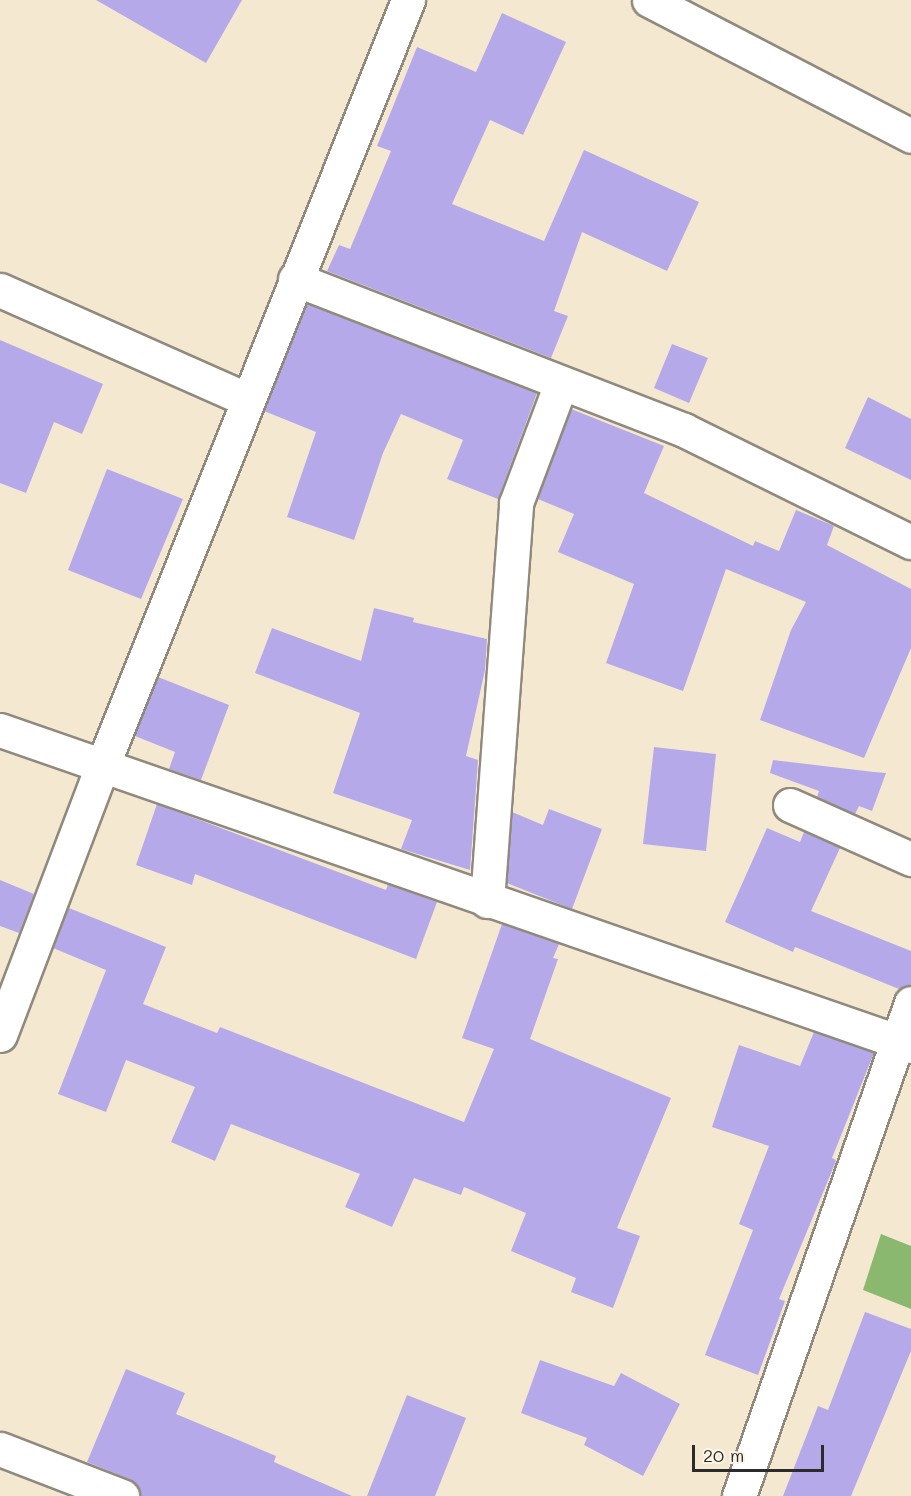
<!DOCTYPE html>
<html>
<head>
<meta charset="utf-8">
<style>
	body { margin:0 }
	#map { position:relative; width:911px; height:1496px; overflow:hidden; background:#f4e9d0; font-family:Mali,sans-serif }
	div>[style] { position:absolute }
	.forest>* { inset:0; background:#8bb86f }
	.building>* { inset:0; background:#b6a9e9 }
	.roads { filter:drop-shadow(2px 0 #908a7e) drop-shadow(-2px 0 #908a7e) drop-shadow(0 2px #908a7e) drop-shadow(0 -2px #908a7e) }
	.minor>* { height:33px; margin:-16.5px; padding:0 16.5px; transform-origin:16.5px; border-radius:16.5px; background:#fff }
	span { translate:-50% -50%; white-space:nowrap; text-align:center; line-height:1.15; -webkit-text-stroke:4.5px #fcf5e5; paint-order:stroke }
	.scale { position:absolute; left:692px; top:1445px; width:132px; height:27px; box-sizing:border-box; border:3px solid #2b2b2b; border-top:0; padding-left:8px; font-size:18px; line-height:21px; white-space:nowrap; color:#2b2b2b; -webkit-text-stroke:4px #fcf5e5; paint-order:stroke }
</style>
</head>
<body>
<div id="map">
	<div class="forest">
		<div style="clip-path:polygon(881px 1234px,911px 1246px,911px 1309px,863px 1290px)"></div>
	</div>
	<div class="building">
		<div style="clip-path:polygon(96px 0,242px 0,206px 63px)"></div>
		<div style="clip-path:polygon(502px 13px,566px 42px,523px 135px,490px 120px,452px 204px,544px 241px,584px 150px,699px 202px,667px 271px,582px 232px,554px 311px,568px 316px,551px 358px,327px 271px,339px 245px,350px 249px,391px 151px,377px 146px,417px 47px,476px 72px)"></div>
		<div style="clip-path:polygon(307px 304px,537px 393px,498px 499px,447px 479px,463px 440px,401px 414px,383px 453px,354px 540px,287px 517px,316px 432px,264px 411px)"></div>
		<div style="clip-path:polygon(0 340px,103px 384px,82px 434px,54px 422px,26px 493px,0 483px)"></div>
		<div style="clip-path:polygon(672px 344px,708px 358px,689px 403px,654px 388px)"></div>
		<div style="clip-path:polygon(868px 397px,911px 419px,911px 480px,845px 448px)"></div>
		<div style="clip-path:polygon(571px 409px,664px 446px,644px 493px,753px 546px,755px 541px,779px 551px,796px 510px,834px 526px,827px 545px,911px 589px,911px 648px,864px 758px,760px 720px,791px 630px,806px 602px,726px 569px,683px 691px,606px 663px,634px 584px,558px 552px,574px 514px,538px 499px)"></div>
		<div style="clip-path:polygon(107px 469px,183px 499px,141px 599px,68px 570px)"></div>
		<div style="clip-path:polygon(374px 608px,414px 618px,413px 622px,487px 639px,485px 670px,466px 756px,478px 760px,470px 870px,401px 849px,412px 820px,333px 793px,360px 713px,255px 673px,272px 628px,361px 661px)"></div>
		<div style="clip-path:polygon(158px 677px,229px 705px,201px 780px,169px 769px,175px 752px,135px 736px)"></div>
		<div style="clip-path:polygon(654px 747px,716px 754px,706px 851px,643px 844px)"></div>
		<div style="clip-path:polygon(773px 760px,874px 772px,886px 773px,872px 811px,859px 806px,855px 814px,817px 797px,819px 791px,770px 773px)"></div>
		<div style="clip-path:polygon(157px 804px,386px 890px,388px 884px,437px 902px,416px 959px,195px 874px,192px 885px,136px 865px)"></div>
		<div style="clip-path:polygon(549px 809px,602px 829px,572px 909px,507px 883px,512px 812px,543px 825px)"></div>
		<div style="clip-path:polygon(767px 828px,800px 842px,804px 832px,840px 848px,811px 911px,911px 951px,911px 985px,899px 989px,795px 947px,793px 952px,725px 922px)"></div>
		<div style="clip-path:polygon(0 880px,34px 894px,19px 933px,0 926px)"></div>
		<div style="clip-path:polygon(69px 908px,166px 947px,143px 1004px,217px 1033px,220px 1027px,464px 1122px,494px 1049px,462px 1038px,502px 924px,559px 944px,553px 958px,558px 959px,530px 1039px,671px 1098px,617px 1228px,640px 1236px,613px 1308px,571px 1292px,576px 1278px,511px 1251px,526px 1213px,464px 1187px,461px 1195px,414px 1178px,392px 1227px,345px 1207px,360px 1174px,231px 1124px,215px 1161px,171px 1142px,195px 1087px,126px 1060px,106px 1112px,58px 1094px,106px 970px,53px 948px)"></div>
		<div style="clip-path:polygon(814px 1032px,874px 1053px,832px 1158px,836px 1160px,834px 1166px,779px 1299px,785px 1301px,758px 1375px,705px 1355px,753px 1230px,739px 1224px,769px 1146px,712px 1127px,739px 1045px,800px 1066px)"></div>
		<div style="clip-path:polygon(865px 1312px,911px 1329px,911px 1351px,851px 1496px,783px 1496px,818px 1406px,828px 1410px)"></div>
		<div style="clip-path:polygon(540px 1360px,614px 1386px,621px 1373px,680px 1404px,643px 1476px,584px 1445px,587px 1438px,521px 1413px)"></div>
		<div style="clip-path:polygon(126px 1369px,185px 1393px,176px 1414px,276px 1456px,274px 1462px,352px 1496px,140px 1496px,137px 1485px,129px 1479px,87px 1462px)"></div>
		<div style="clip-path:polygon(407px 1395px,466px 1418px,435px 1496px,367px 1496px)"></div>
	</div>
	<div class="roads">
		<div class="minor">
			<div style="left:649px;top:0;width:295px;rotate:27.4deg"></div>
			<div style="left:295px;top:279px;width:417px;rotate:21.2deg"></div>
			<div style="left:684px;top:430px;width:253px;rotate:26.3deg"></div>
			<div style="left:0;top:290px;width:271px;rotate:23.9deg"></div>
			<div style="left:0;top:730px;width:964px;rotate:19.13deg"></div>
			<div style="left:790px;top:805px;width:133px;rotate:24.1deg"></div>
			<div style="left:487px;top:901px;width:399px;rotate:-85.8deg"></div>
			<div style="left:516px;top:503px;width:128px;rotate:-69.4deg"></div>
			<div style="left:0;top:1035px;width:287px;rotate:-69.2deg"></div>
			<div style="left:102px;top:767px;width:826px;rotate:-68.25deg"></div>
			<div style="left:0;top:1449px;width:131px;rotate:21.1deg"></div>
			<div style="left:739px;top:1496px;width:522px;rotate:-70.77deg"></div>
		</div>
	</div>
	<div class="scale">20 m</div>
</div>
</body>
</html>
